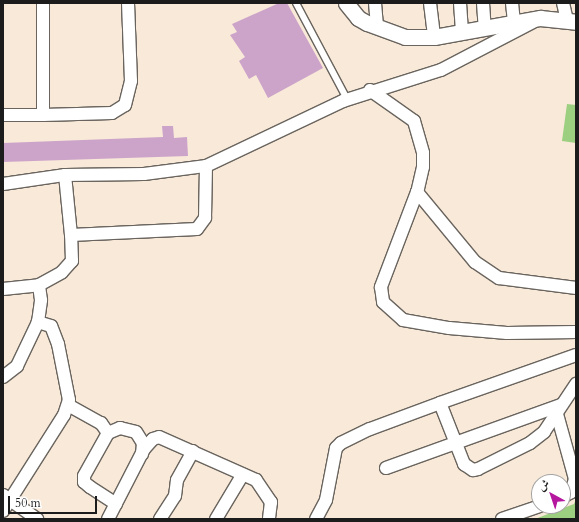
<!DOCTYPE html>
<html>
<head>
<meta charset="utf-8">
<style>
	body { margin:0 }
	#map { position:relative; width:579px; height:522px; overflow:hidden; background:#f9e9d8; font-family:Cardo,Amiri,serif }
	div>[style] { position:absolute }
	.green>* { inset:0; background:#9ccf7f }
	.building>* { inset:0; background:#cca4ca }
	.roads { filter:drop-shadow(1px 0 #69645e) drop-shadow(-1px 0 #69645e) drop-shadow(0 1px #69645e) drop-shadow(0 -1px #69645e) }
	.service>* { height:6px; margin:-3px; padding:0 3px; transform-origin:3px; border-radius:3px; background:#fff }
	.minor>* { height:12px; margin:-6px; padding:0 6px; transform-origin:6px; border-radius:6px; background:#fff }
	.tertiary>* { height:15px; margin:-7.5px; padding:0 7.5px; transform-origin:7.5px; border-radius:7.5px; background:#fff }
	span { translate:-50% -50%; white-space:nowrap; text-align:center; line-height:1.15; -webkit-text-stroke:3px #fff; paint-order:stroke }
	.frame { position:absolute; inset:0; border:4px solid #1c1c1c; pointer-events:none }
	.north { position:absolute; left:531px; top:474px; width:40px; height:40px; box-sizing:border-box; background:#fff; border:1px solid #a4a4a4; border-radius:50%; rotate:320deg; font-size:11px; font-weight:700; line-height:16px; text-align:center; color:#1c1c1c }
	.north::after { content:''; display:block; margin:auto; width:14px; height:18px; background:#b5179e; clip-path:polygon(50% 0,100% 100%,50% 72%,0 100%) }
	.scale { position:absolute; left:8px; top:496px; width:89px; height:18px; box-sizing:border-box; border:2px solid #1c1c1c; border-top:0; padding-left:5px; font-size:12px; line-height:14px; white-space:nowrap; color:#1c1c1c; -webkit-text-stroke:3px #fff; paint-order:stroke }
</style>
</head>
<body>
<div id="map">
	<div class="green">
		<div style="clip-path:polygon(567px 104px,576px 105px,576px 143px,562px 141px)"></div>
		<div style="clip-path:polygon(576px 499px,576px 519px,535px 519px,574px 504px)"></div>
	</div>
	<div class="building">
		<div style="clip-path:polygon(279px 3px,287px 3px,323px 68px,268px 98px,256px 75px,249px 79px,239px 61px,245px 57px,230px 35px,237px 32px,232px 24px)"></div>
		<div style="clip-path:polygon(162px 126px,173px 126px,174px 138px,187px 137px,188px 156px,3px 162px,3px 143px,163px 137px)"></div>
	</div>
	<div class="roads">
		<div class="service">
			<div style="left:296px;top:3px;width:109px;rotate:62deg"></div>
		</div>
		<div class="minor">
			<div style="left:375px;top:3px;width:25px;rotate:85deg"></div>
			<div style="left:430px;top:3px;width:34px;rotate:83deg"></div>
			<div style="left:460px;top:3px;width:29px;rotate:86deg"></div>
			<div style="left:483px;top:3px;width:26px;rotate:86deg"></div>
			<div style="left:512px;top:3px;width:20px;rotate:84deg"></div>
			<div style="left:563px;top:3px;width:17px;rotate:77deg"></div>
			<div style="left:370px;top:90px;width:54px;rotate:35.2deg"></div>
			<div style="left:414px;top:121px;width:33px;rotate:74deg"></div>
			<div style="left:423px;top:153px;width:14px;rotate:90deg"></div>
			<div style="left:423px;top:167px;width:26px;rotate:103deg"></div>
			<div style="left:417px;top:192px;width:102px;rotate:110.8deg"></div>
			<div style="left:381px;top:287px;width:15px;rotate:82deg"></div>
			<div style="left:383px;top:302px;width:27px;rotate:42deg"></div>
			<div style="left:403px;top:320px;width:47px;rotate:9.9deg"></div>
			<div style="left:449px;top:328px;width:58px;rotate:4.9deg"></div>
			<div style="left:507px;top:333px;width:69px;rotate:-0.8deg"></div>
			<div style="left:3px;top:115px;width:40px"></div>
			<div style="left:43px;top:115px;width:112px;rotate:-90deg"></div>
			<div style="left:43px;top:115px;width:69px;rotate:-1.7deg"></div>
			<div style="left:112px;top:113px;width:15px;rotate:-32deg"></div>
			<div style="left:125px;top:105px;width:25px;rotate:-76deg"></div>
			<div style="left:131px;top:81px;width:78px;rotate:-92.2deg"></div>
			<div style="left:65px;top:175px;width:60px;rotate:84.3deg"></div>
			<div style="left:3px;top:184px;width:63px;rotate:-8.3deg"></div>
			<div style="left:65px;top:175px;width:79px;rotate:-0.7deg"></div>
			<div style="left:144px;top:174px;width:63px;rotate:-7.4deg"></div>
			<div style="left:206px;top:166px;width:152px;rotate:-25.4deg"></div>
			<div style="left:343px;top:101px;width:103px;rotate:-17.6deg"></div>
			<div style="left:441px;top:70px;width:104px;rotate:-27.6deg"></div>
			<div style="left:417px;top:192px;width:91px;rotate:50.4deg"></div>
			<div style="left:475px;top:262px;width:29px;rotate:34deg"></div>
			<div style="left:499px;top:278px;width:78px;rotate:7.4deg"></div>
			<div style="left:3px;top:289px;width:36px;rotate:-6deg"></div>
			<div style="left:576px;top:355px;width:144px;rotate:160.6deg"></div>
			<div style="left:440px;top:403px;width:66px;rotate:68.5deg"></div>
			<div style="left:464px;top:464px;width:11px;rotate:34deg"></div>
			<div style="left:473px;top:470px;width:5px;rotate:-11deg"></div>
			<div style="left:478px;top:469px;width:58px;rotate:-26.6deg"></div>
			<div style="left:530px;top:443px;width:18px;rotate:-38deg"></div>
			<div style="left:544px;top:432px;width:58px;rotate:-56.3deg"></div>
			<div style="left:3px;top:377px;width:18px;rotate:-38deg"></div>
			<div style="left:17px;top:366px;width:49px;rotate:-64.5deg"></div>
			<div style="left:38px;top:322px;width:22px;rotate:-82deg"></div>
			<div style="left:41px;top:300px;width:15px;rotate:-98deg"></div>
			<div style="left:39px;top:285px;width:26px;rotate:-29deg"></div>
			<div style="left:62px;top:272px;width:15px;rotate:-48deg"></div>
			<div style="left:72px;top:261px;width:26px;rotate:-92deg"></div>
			<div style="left:71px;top:235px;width:126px;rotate:-2.7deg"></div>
			<div style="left:197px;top:229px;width:14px;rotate:-54deg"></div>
			<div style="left:205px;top:218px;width:52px;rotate:-88.9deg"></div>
			<div style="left:68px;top:405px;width:38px;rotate:29deg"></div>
			<div style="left:101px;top:423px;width:12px;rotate:55deg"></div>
			<div style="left:108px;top:433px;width:49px;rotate:119.2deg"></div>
			<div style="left:84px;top:476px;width:6px;rotate:90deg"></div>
			<div style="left:84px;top:482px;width:8px;rotate:40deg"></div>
			<div style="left:90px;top:487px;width:31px;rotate:33deg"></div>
			<div style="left:557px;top:414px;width:67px;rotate:74.5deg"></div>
			<div style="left:575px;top:479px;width:14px;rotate:107deg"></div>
			<div style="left:571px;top:492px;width:9px;rotate:148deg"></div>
			<div style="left:108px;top:433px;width:13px;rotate:-23deg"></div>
			<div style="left:120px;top:428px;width:16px;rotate:14deg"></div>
			<div style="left:136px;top:432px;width:13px;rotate:58deg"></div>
			<div style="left:143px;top:443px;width:11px;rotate:95deg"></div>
			<div style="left:386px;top:468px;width:186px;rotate:-19.8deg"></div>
			<div style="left:3px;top:495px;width:42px;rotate:35.2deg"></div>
			<div style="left:3px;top:511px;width:114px;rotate:-57.6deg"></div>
			<div style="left:64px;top:415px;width:16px;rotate:-72deg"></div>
			<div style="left:69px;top:400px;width:57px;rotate:-101.1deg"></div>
			<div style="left:58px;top:344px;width:19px;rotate:-111deg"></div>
			<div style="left:51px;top:326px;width:14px;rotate:-163deg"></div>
			<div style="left:108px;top:519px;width:79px;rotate:-62.8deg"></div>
			<div style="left:144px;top:449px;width:13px;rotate:-48deg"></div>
			<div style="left:153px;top:439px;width:6px;rotate:-18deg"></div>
			<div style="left:159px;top:437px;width:106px;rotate:23.9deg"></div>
			<div style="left:256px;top:480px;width:27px;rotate:56deg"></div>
			<div style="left:271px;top:502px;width:17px;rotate:97deg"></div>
			<div style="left:160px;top:519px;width:27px;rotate:-57deg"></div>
			<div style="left:175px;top:496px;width:16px;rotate:-83deg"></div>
			<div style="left:177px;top:480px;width:33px;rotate:-61deg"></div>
			<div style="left:216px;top:519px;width:52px;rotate:-59deg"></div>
			<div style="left:316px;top:519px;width:21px;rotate:-62deg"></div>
			<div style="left:326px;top:500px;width:53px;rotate:-79.1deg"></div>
			<div style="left:336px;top:448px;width:7px;rotate:-45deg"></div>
			<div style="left:341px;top:443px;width:32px;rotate:-26deg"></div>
			<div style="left:370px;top:429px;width:75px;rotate:-20.4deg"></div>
			<div style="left:502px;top:519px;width:39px;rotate:-19deg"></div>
		</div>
		<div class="tertiary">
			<div style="left:346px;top:3px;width:19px;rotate:51deg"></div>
			<div style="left:358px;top:18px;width:10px;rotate:29deg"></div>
			<div style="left:367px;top:23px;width:40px;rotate:20.2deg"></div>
			<div style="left:405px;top:37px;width:29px"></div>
			<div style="left:434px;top:37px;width:108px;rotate:-10.2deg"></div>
			<div style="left:540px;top:18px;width:36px;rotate:6deg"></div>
		</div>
	</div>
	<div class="frame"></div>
	<div class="north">ش</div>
	<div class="scale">50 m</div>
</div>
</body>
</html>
